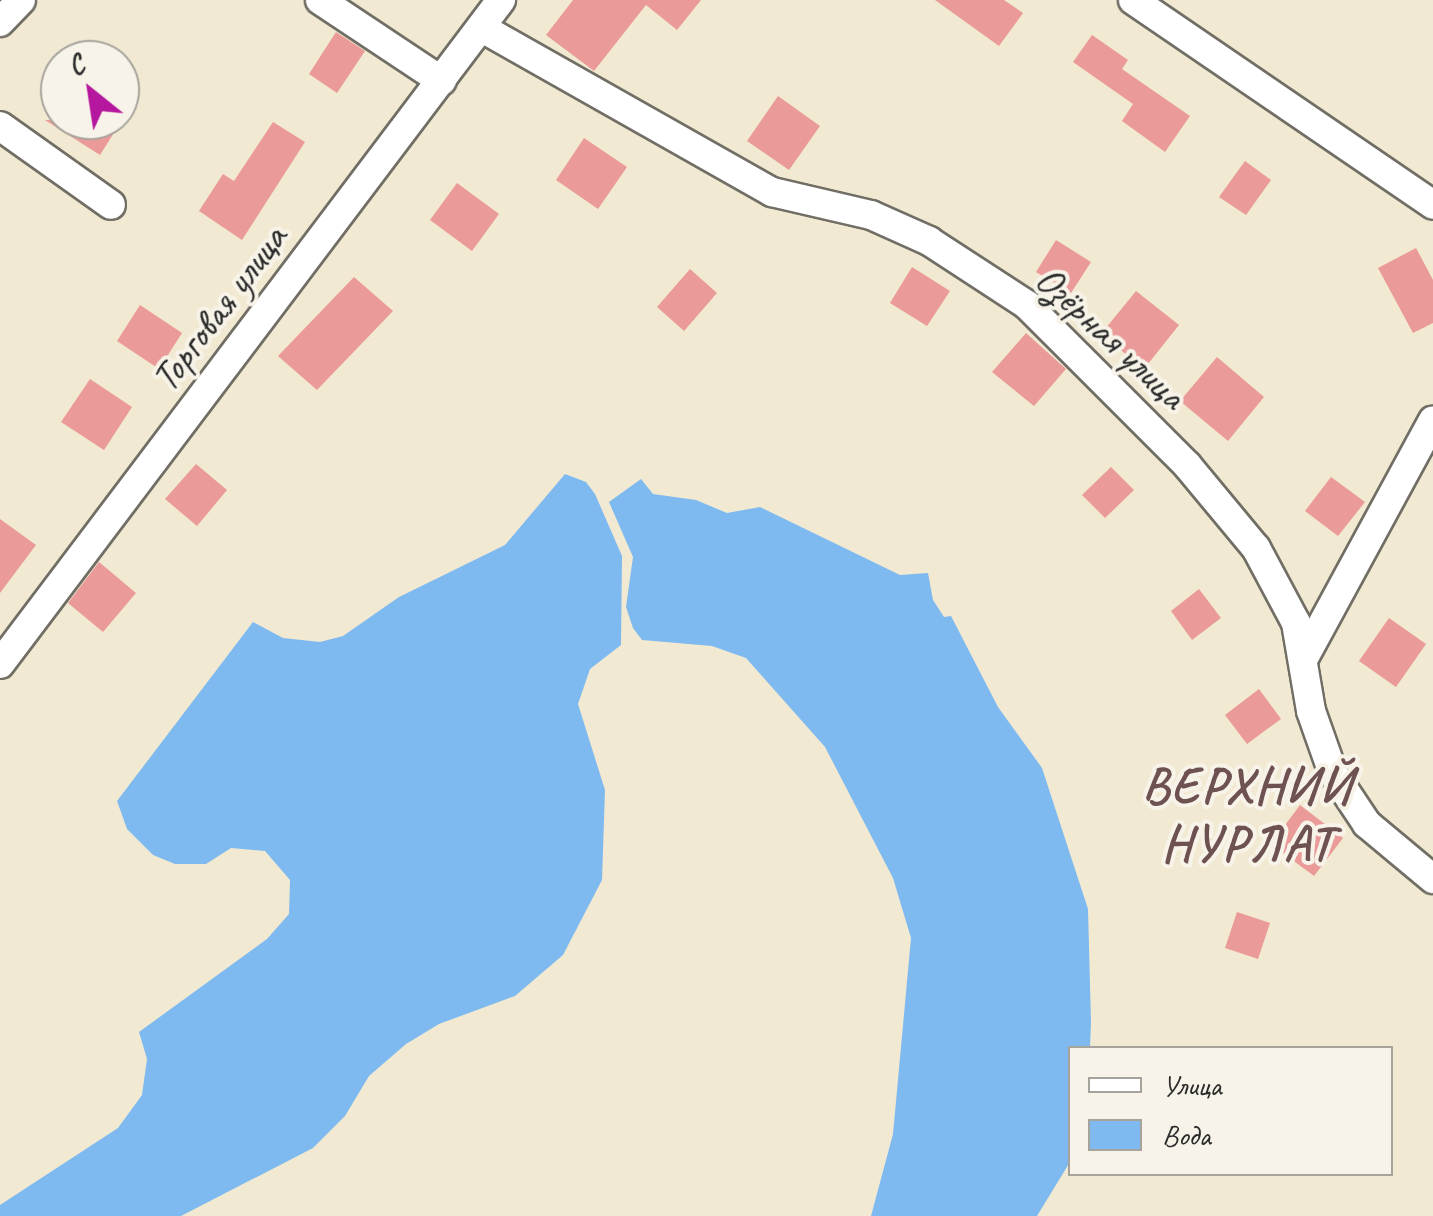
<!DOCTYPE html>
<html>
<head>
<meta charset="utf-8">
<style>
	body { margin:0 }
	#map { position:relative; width:1433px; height:1216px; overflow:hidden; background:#f1e9d2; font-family:Caveat,sans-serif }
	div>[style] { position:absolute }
	.water>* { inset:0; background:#7ebaf0 }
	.building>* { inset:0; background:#ea9a99 }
	.roads { filter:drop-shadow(2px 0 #706e65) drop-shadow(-2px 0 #706e65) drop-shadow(0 2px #706e65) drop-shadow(0 -2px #706e65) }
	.minor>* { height:28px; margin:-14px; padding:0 14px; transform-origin:14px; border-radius:14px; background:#fff }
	span { translate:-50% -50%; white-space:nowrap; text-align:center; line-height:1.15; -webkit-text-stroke:8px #f7f3e8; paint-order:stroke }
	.street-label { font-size:40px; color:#2b2b2b }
	.district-label { font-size:50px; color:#6e5252; font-weight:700; letter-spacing:2.5px }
	.legend { position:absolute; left:1068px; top:1046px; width:325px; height:130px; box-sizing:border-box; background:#f7f3e8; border:2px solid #a5a39c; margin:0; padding:12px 18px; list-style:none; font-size:30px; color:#2b2b2b }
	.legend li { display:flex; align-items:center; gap:20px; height:50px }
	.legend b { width:50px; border:2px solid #a5a39c }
	.north { position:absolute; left:40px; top:40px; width:100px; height:100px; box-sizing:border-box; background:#f7f3e8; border:2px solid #a5a39c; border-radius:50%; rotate:330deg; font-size:28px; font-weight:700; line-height:40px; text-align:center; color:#2b2b2b }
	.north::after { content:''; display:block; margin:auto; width:35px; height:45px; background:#b5179e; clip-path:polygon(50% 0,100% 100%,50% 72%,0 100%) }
</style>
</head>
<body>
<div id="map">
	<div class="water">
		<div style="clip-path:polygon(565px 474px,586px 482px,595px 494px,622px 556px,621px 645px,590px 669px,578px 704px,605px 790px,602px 880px,563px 955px,515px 996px,439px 1024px,406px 1044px,369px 1076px,345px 1116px,313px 1148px,181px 1216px,0 1216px,0 1205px,118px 1128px,142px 1095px,147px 1059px,139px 1032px,267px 939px,289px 914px,290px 880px,265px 851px,231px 848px,206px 864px,175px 864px,153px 855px,127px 829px,117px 801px,253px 622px,283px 638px,320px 642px,343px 636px,399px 597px,505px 545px)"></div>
		<div style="clip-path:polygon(641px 479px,653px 494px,696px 500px,727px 513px,760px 507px,900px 575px,928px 573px,933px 600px,944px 617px,951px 616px,998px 707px,1042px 768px,1088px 909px,1091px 1022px,1090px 1048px,1070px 1048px,1070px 1162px,1037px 1216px,871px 1216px,893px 1134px,911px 938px,893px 878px,825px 747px,746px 658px,712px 646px,642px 640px,633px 628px,626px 607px,633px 557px,609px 502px)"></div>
	</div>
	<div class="building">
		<div style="clip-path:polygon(573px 0,701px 0,677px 30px,646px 5px,594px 71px,546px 35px)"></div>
		<div style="clip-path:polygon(935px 0,1004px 0,1023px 13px,999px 46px)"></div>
		<div style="clip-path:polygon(336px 32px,365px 51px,337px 93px,309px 74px)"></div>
		<div style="clip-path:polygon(1092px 35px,1128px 60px,1122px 69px,1190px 116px,1165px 152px,1122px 121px,1133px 104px,1073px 62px)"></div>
		<div style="clip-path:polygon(778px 96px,820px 126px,789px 170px,747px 141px)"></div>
		<div style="clip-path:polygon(45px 120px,122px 120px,100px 155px)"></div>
		<div style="clip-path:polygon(273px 122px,305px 142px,242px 240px,199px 211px,223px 174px,234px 181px)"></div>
		<div style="clip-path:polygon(584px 138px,627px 167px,598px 209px,556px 180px)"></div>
		<div style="clip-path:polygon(1245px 161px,1271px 180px,1246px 215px,1219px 197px)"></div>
		<div style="clip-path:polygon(457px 183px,499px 214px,472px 251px,430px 220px)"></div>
		<div style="clip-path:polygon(1056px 240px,1091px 262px,1071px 293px,1036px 272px)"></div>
		<div style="clip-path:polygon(1416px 248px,1433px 280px,1433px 323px,1413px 333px,1378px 268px)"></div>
		<div style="clip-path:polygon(912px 267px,950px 291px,927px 326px,890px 303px)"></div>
		<div style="clip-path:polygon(690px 269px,717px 293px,684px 331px,657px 307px)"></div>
		<div style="clip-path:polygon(354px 277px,393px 311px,317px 390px,278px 356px)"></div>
		<div style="clip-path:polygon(1136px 291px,1179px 325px,1144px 369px,1101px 334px)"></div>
		<div style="clip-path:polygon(140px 305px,182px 333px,159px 369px,117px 341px)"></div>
		<div style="clip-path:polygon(1026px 333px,1066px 369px,1034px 406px,992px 372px)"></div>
		<div style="clip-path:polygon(1217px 357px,1264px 397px,1228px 441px,1180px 401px)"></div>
		<div style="clip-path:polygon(90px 379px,132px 407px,104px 450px,61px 422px)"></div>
		<div style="clip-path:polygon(196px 464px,227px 490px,197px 526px,165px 499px)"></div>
		<div style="clip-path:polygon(1111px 467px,1134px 490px,1105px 518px,1082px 495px)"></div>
		<div style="clip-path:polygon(1331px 477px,1365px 502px,1338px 536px,1305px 511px)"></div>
		<div style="clip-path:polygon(0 519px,36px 545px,0 593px)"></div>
		<div style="clip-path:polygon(99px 562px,136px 593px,103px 632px,68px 603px)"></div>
		<div style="clip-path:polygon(1199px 589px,1221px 618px,1192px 640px,1171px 611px)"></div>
		<div style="clip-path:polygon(1389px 618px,1426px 644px,1396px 687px,1359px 661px)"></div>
		<div style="clip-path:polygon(1259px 689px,1281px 719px,1247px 744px,1225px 715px)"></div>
		<div style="clip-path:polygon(1300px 805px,1343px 838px,1314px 876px,1271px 844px)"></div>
		<div style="clip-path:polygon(1237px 912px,1270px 923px,1258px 959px,1225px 948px)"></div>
	</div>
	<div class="roads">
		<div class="minor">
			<div style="left:320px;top:0;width:146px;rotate:33.6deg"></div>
			<div style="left:1133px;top:0;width:363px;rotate:34.3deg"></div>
			<div style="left:0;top:22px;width:30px;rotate:-46deg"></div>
			<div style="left:482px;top:28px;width:333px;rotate:29.5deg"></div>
			<div style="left:772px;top:192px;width:102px;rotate:13.1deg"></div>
			<div style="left:871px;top:215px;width:64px;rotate:24.1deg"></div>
			<div style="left:929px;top:241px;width:117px;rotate:33.1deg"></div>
			<div style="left:1027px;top:305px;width:226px;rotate:45deg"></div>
			<div style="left:1187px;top:465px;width:108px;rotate:50.3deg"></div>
			<div style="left:1256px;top:548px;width:85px;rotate:61.9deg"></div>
			<div style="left:1296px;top:623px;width:89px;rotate:80.3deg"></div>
			<div style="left:1311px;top:711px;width:66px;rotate:70.5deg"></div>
			<div style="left:1333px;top:773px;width:61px;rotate:56.3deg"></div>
			<div style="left:1367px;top:824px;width:86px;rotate:39.8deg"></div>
			<div style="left:0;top:126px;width:136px;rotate:35.4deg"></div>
			<div style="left:1305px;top:656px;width:268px;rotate:-61.5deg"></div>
			<div style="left:0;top:664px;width:832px;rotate:-52.96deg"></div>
		</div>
	</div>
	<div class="street-label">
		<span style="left:219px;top:308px;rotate:-53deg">Торговая улица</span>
		<span style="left:1111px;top:337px;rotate:43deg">Озёрная улица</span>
	</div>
	<div class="district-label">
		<span style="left:1248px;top:814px">ВЕРХНИЙ<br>НУРЛАТ</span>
	</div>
	<ul class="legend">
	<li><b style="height:12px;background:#fff"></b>Улица</li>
	<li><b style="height:28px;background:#7ebaf0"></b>Вода</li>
	</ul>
	<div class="north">С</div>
</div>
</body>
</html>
